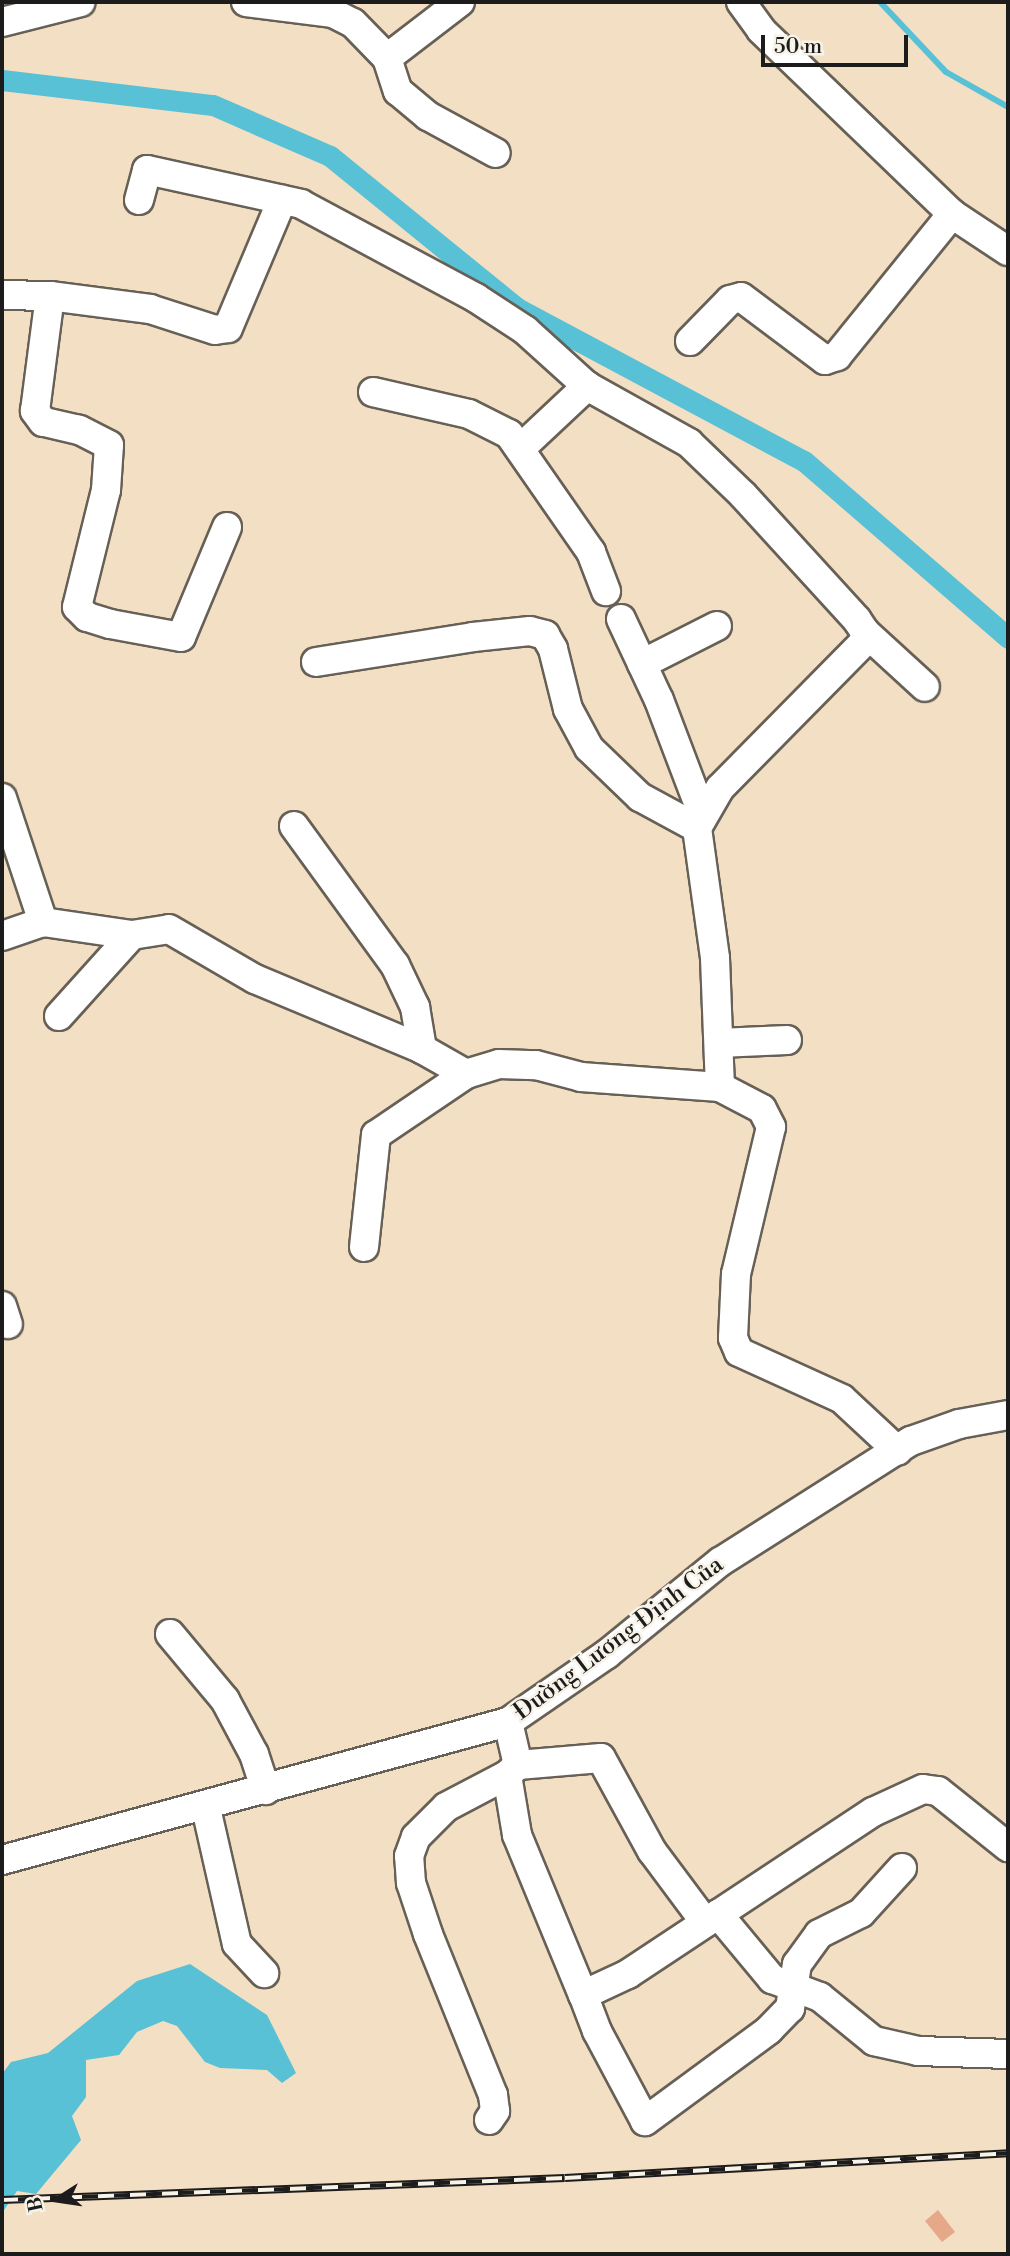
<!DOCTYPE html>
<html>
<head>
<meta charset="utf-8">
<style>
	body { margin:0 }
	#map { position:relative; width:1010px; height:2256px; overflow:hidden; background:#f3dfc3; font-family:"Libre Bodoni",serif }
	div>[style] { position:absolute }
	.water>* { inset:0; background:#59c1d6 }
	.stream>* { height:6px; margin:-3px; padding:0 3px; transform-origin:3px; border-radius:3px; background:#59c1d6 }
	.canal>* { height:21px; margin:-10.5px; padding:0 10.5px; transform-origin:10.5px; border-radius:10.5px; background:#59c1d6 }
	.building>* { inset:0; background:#e5a888 }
	.roads { filter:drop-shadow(2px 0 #676056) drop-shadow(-2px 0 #676056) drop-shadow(0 2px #676056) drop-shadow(0 -2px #676056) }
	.minor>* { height:28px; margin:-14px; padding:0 14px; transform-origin:14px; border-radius:14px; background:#fff }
	.rail>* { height:8px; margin-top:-4px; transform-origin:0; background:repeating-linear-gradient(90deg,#f7f3e8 0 16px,#1c1c1c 0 32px); box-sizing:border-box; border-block:2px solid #1c1c1c }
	span { translate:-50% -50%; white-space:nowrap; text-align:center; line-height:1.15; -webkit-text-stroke:5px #f7f3e8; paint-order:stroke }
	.street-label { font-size:24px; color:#1c1c1c }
	.frame { position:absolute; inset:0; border:4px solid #1c1c1c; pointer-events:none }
	.north { position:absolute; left:21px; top:2165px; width:70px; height:70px; -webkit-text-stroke:5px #f7f3e8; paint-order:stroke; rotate:258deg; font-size:19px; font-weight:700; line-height:28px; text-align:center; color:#1c1c1c }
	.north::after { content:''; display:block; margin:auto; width:24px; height:32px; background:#1c1c1c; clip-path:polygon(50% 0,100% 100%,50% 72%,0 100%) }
	.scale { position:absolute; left:761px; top:35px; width:147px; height:32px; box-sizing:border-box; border:4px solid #1c1c1c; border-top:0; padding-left:9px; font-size:21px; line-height:24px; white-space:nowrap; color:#1c1c1c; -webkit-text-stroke:5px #f7f3e8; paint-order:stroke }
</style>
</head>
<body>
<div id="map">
	<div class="water">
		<div style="clip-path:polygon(190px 1964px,267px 2015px,296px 2073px,282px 2083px,267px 2070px,220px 2068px,205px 2062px,177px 2026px,163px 2021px,137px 2032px,119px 2055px,86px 2060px,86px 2097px,72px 2116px,81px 2140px,36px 2194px,17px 2191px,2px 2213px,2px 2074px,11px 2062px,48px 2053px,137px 1981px)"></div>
	</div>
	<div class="stream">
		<div style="left:880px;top:2px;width:96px;rotate:46.7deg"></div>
		<div style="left:946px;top:72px;width:71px;rotate:29.4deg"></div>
	</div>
	<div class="canal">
		<div style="left:2px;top:80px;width:212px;rotate:6.8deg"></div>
		<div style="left:213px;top:105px;width:128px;rotate:23.6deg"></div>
		<div style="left:330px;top:156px;width:241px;rotate:39.1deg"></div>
		<div style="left:517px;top:308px;width:325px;rotate:28.1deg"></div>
		<div style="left:804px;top:461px;width:270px;rotate:40.9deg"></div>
	</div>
	<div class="building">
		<div style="clip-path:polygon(938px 2210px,955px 2232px,942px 2242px,925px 2221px)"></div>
	</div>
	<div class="roads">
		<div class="minor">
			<div style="left:246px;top:2px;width:88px;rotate:7.2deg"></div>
			<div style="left:333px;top:13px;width:22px;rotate:27deg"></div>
			<div style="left:353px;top:23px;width:49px;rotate:45.8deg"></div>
			<div style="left:387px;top:58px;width:92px;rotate:-37.5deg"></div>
			<div style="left:741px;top:2px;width:34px;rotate:54deg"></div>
			<div style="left:761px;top:30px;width:265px;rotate:43.9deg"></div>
			<div style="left:952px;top:214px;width:67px;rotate:33.5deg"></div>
			<div style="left:2px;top:22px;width:81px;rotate:-14.2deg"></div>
			<div style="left:387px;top:58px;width:35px;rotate:72deg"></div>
			<div style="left:398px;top:91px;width:39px;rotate:40deg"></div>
			<div style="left:428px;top:116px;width:77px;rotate:28.6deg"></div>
			<div style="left:139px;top:200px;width:31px;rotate:-75deg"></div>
			<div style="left:147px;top:170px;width:158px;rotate:12.4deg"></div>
			<div style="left:301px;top:204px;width:199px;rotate:28.2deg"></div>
			<div style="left:476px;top:298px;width:59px;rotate:33.1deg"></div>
			<div style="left:525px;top:330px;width:84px;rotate:42.1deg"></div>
			<div style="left:587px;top:386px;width:117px;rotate:29.2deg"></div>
			<div style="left:689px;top:443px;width:75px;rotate:43.9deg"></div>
			<div style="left:743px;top:495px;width:169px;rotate:47.6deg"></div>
			<div style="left:857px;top:620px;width:14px;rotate:56deg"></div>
			<div style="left:865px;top:632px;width:10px;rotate:96deg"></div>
			<div style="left:864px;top:642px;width:205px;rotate:134.6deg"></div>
			<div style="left:720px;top:788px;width:46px;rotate:119.9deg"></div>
			<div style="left:697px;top:828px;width:131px;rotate:82.1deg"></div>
			<div style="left:715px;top:958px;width:129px;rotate:87.8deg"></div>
			<div style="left:2px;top:295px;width:48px;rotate:1.2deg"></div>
			<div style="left:690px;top:341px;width:57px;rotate:-45.7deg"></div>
			<div style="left:730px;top:300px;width:11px;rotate:-15deg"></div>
			<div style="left:741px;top:297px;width:105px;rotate:36.9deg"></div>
			<div style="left:825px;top:360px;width:13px;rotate:-18deg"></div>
			<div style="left:837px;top:356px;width:183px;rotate:-51deg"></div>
			<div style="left:373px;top:392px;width:98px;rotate:12.9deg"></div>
			<div style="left:469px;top:414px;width:45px;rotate:26.6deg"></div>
			<div style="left:509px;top:434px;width:144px;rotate:55.2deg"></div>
			<div style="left:591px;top:552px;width:42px;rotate:69deg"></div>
			<div style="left:521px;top:448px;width:91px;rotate:-43.2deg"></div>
			<div style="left:227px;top:527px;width:119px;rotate:112.7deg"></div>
			<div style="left:181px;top:637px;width:72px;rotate:-169.6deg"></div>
			<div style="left:110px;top:624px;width:24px;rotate:-163deg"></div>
			<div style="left:87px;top:617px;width:14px;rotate:-135deg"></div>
			<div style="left:77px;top:607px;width:121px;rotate:-76.1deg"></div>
			<div style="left:106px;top:490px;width:45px;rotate:-86.2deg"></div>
			<div style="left:109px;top:445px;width:34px;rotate:-153deg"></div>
			<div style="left:79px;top:430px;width:37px;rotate:-167deg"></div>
			<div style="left:43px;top:422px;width:14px;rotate:-126deg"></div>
			<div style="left:35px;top:411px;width:116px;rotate:-82.6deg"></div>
			<div style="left:50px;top:296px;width:101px;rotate:7.4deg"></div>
			<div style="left:150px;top:309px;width:68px;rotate:17.9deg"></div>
			<div style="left:215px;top:330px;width:13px;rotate:-9deg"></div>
			<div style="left:228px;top:328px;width:139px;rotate:-67.1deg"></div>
			<div style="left:621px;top:619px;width:89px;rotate:64.9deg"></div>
			<div style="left:659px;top:700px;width:121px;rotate:69.2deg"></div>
			<div style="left:865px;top:632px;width:81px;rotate:42.5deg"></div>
			<div style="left:316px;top:662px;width:159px;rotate:-9deg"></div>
			<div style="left:473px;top:637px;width:57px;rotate:-6deg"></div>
			<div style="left:530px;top:631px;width:16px;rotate:15deg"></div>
			<div style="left:545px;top:635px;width:16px;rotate:60deg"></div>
			<div style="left:553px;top:649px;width:62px;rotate:76deg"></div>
			<div style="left:568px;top:709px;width:44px;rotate:61.7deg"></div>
			<div style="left:589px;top:748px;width:71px;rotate:43.9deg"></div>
			<div style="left:640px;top:797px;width:65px;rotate:28.5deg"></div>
			<div style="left:642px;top:664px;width:84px;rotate:-26.9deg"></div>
			<div style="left:2px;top:798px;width:131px;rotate:71.7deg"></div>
			<div style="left:43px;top:922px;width:90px;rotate:8.3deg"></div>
			<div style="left:294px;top:826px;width:172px;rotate:54deg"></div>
			<div style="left:395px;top:965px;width:47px;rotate:64.5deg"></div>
			<div style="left:415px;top:1007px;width:43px;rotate:80.5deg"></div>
			<div style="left:2px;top:936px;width:43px;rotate:-18.9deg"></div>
			<div style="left:59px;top:1016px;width:109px;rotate:-48deg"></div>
			<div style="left:132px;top:935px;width:37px;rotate:-9deg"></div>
			<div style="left:169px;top:929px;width:99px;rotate:30.2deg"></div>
			<div style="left:255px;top:979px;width:181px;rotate:22.7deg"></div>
			<div style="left:422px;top:1049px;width:51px;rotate:29.6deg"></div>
			<div style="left:466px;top:1074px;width:34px;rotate:-17deg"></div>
			<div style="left:499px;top:1064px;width:37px;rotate:2deg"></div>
			<div style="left:536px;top:1065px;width:47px;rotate:14.9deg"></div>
			<div style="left:581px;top:1077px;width:139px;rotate:4.1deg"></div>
			<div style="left:720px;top:1087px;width:47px;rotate:27.6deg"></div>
			<div style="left:762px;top:1109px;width:20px;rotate:63deg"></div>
			<div style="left:771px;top:1127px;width:151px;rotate:103.4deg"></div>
			<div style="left:736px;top:1274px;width:64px;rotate:92.7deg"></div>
			<div style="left:733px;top:1338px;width:15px;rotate:67deg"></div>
			<div style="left:739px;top:1352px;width:113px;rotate:24.5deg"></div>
			<div style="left:842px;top:1399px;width:76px;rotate:42.9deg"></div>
			<div style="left:719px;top:1043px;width:68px;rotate:-2.5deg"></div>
			<div style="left:364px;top:1247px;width:113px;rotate:-83.9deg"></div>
			<div style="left:376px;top:1135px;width:109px;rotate:-34.1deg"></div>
			<div style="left:2px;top:1306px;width:19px;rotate:72deg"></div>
			<div style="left:170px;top:1634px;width:86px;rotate:50.2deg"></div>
			<div style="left:225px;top:1700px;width:61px;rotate:61.8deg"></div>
			<div style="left:254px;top:1754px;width:38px;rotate:72deg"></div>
			<div style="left:508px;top:1722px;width:44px;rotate:76.9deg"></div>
			<div style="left:518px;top:1765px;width:15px;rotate:138deg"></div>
			<div style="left:507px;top:1775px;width:61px;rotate:80.5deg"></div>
			<div style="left:517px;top:1835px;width:173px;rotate:67.6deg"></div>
			<div style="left:518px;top:1765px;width:83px;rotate:-4.8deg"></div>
			<div style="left:601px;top:1758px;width:106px;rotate:61.3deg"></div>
			<div style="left:652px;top:1851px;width:89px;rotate:53.3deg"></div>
			<div style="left:206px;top:1808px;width:139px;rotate:77.2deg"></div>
			<div style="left:237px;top:1944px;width:40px;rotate:47deg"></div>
			<div style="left:2px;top:1860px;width:524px;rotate:-15.26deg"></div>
			<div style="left:508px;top:1722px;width:120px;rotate:-34.5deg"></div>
			<div style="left:607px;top:1654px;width:146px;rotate:-39.2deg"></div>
			<div style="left:720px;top:1562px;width:226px;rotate:-32.4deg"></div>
			<div style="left:911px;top:1441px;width:51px;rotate:-19.5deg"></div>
			<div style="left:959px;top:1424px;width:50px;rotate:-10.4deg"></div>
			<div style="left:902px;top:1868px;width:61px;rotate:132.3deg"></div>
			<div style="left:861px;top:1913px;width:47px;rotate:153.4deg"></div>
			<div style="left:819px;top:1934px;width:37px;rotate:126deg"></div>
			<div style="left:797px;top:1964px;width:45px;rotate:99deg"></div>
			<div style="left:790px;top:2008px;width:30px;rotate:134deg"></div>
			<div style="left:769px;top:2030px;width:154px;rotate:143.7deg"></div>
			<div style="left:645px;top:2121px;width:102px;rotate:-118.1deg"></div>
			<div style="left:597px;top:2031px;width:39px;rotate:-111deg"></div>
			<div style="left:583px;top:1995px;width:50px;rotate:-25deg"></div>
			<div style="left:628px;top:1974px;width:294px;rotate:-33.5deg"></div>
			<div style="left:873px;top:1812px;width:55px;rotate:-24.7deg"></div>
			<div style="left:923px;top:1789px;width:15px;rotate:8deg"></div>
			<div style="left:938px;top:1791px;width:90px;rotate:38.7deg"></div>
			<div style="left:718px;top:1914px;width:85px;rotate:50.3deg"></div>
			<div style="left:772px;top:1979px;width:51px;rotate:20.6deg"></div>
			<div style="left:820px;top:1997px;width:70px;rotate:39.2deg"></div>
			<div style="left:874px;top:2041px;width:45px;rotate:12.8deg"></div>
			<div style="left:918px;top:2051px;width:90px;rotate:1.9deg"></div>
			<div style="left:489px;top:2120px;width:11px;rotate:-56deg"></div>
			<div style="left:495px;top:2111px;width:16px;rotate:-97deg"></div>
			<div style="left:493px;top:2095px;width:174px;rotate:-112deg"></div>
			<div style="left:428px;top:1934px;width:54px;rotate:-108.4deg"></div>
			<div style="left:411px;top:1883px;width:27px;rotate:-94deg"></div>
			<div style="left:409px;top:1856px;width:20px;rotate:-70deg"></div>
			<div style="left:416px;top:1837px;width:42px;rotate:-45deg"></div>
			<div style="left:446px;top:1807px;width:69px;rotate:-27.7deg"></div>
		</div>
	</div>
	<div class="rail">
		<div style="left:2px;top:2200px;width:563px;rotate:-2.24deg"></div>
		<div style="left:565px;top:2178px;width:444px;rotate:-3.2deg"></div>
	</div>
	<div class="street-label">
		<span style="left:619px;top:1639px;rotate:-37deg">Đường Lương Định Của</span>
	</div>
	<div class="frame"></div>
	<div class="north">B</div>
	<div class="scale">50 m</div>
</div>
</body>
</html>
